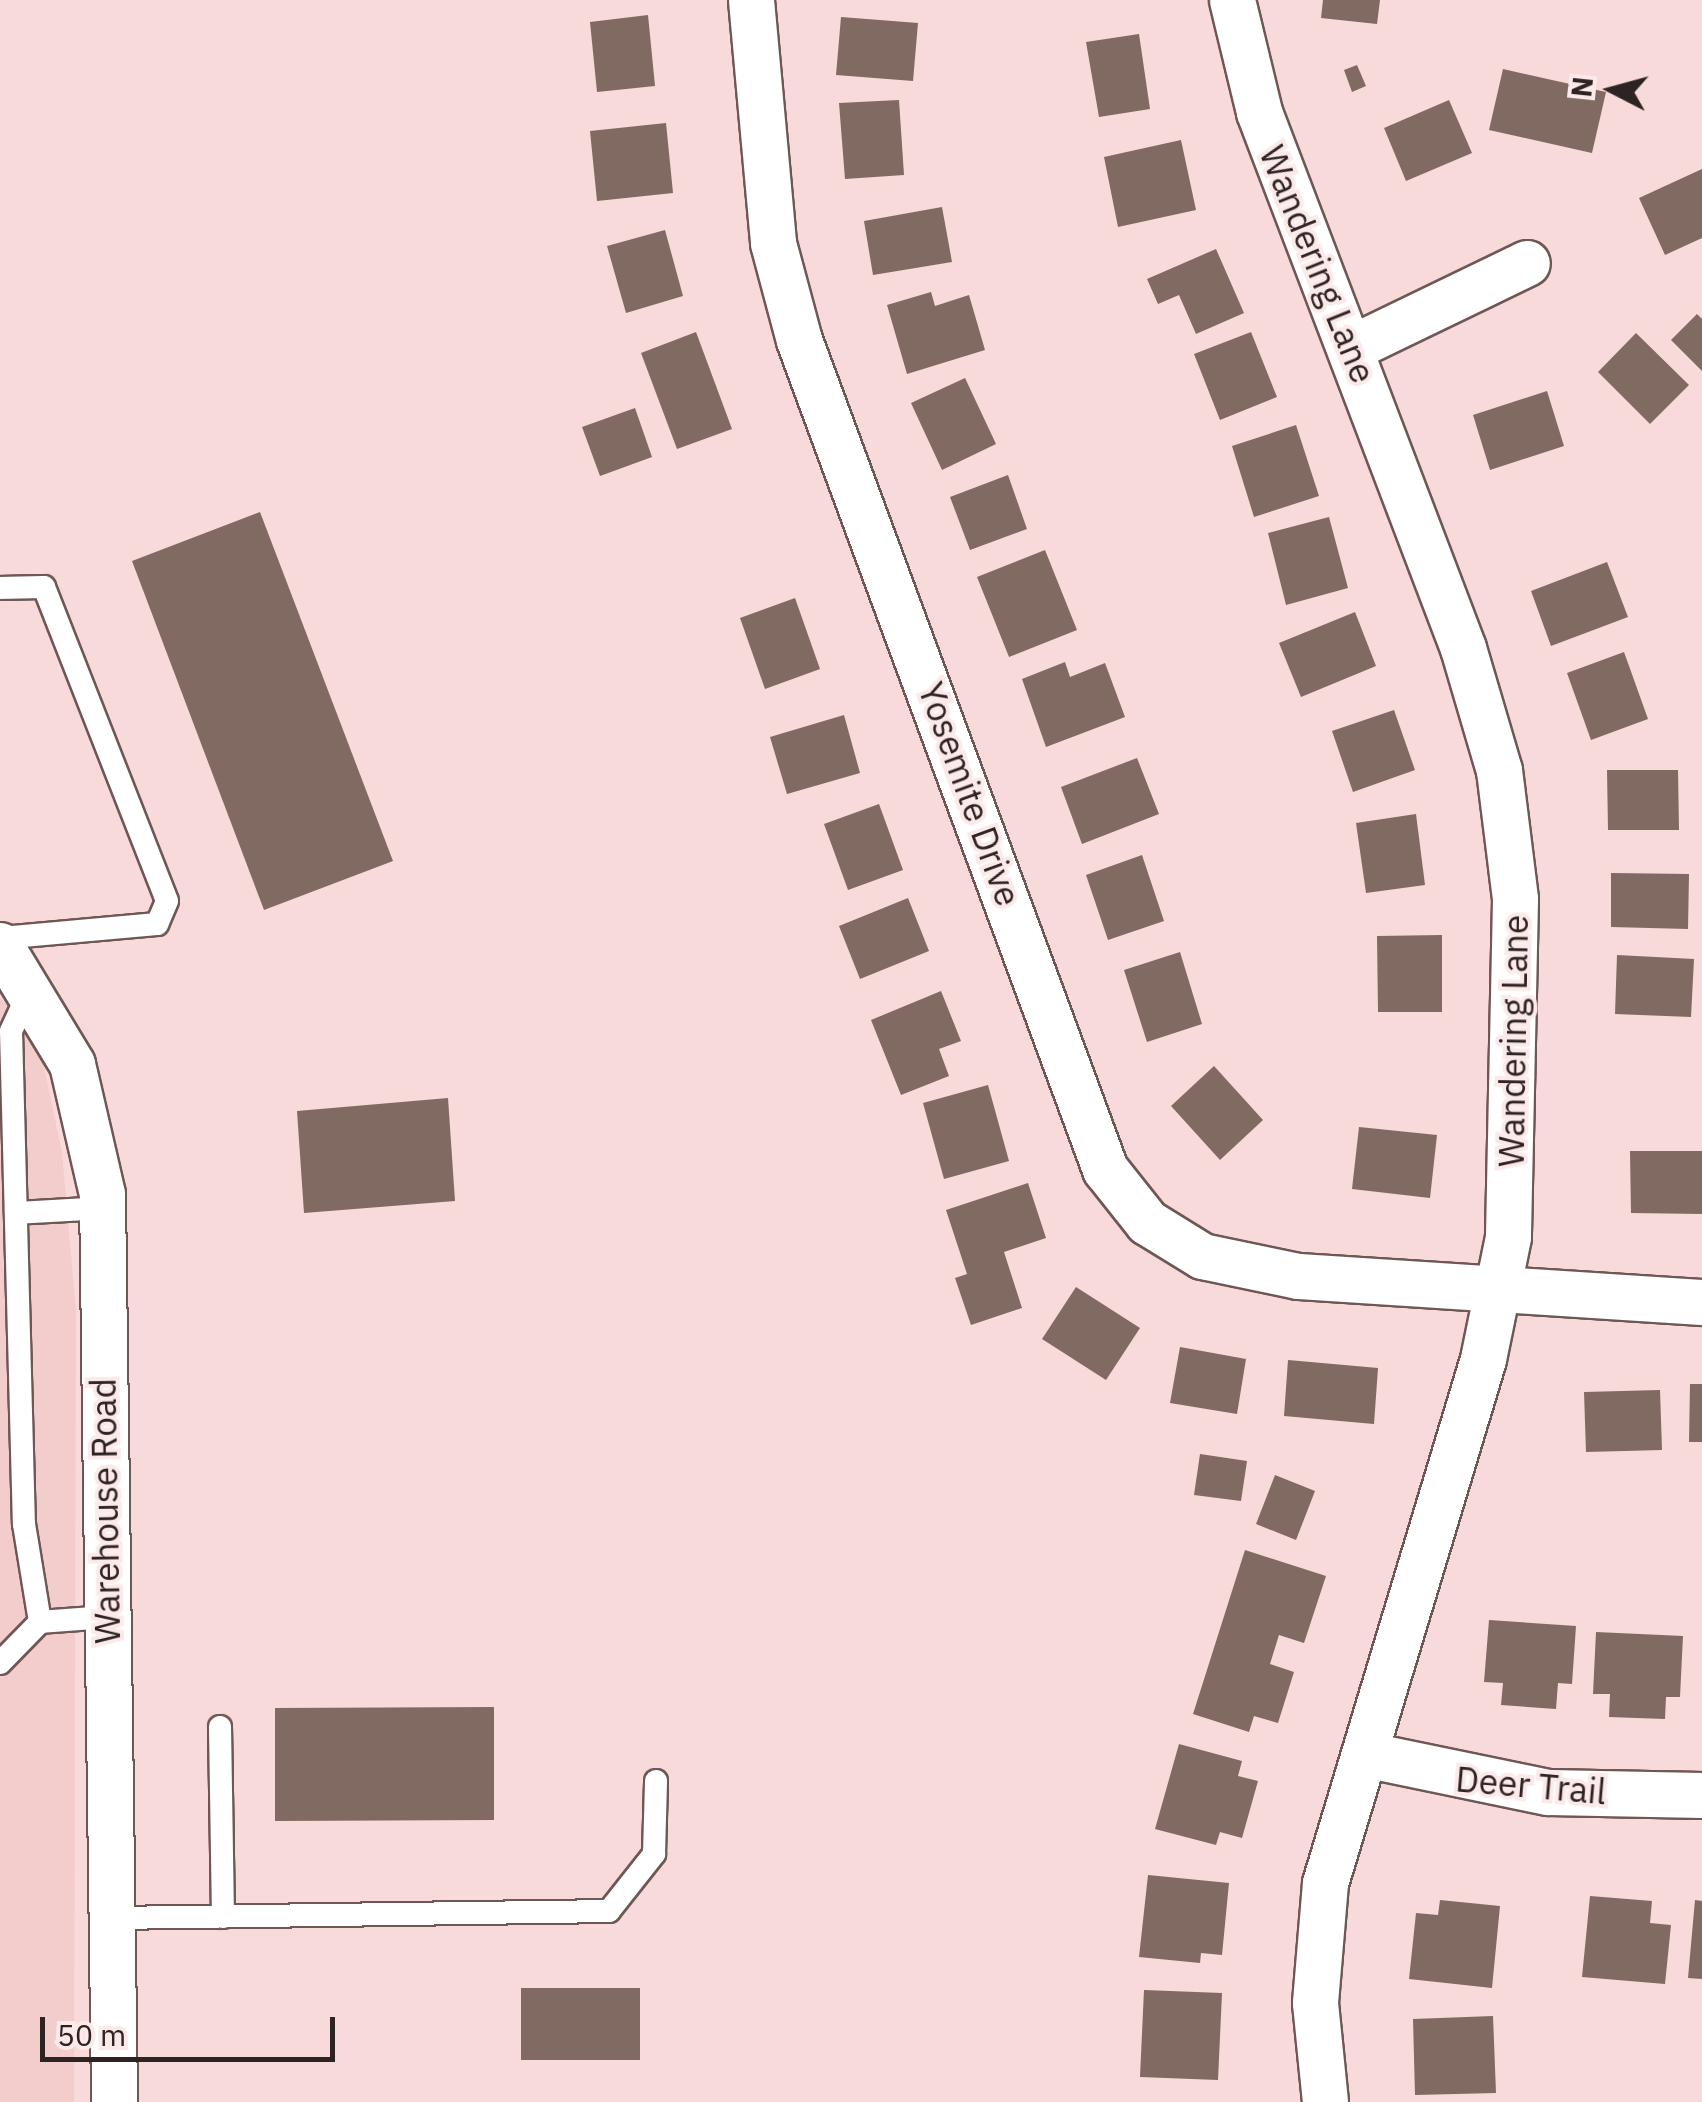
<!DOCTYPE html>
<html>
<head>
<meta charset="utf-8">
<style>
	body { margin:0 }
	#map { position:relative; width:1702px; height:2102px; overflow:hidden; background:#f7dad9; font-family:"IBM Plex Sans",sans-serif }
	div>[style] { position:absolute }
	.built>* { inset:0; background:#f2cdcc }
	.building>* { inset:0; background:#816a62 }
	.roads { filter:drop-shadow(2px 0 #6f5756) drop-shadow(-2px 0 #6f5756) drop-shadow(0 2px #6f5756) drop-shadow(0 -2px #6f5756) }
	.service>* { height:22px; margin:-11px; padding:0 11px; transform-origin:11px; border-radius:11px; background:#fff }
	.minor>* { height:45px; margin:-22.5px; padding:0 22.5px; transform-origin:22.5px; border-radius:22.5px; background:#fff }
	span { translate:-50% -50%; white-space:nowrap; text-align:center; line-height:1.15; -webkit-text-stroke:8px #fceaea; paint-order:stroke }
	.street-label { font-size:35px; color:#2d2322 }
	.north { position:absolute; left:1562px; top:40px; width:100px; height:100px; -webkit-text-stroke:8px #fceaea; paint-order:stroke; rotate:276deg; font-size:28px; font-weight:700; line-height:40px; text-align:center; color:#2d2322 }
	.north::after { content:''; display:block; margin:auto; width:35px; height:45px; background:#2d2322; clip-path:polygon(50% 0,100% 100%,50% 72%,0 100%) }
	.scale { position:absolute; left:40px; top:2017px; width:295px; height:45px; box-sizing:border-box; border:5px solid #2d2322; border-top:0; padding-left:12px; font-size:30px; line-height:35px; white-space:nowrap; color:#2d2322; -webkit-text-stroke:8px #fceaea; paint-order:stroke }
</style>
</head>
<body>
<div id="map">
	<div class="built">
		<div style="clip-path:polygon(0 997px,40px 1048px,62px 1152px,76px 1312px,74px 2102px,0 2102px)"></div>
	</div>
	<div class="building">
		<div style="clip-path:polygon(1323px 0,1380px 0,1377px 24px,1321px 18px)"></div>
		<div style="clip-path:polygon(648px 15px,655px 86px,597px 92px,590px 22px)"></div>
		<div style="clip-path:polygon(841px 17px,918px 23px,913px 81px,836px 75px)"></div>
		<div style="clip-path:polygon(1139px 34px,1150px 109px,1099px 117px,1086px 42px)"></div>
		<div style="clip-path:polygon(1357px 65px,1366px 86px,1352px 92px,1344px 70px)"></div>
		<div style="clip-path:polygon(1503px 69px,1606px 92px,1592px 153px,1489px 130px)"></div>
		<div style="clip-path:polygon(899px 100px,904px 175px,845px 179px,839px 103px)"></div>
		<div style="clip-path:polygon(1449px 100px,1472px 153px,1406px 181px,1384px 128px)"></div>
		<div style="clip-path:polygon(666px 123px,673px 193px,597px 201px,590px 131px)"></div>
		<div style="clip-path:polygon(1181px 140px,1196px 210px,1118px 227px,1104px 157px)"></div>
		<div style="clip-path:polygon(1702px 169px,1702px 238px,1665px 255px,1639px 198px)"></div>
		<div style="clip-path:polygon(942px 207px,952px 262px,873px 275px,864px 221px)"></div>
		<div style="clip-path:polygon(665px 230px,683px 296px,626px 313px,607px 246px)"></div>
		<div style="clip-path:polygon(1216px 249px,1244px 313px,1196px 334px,1179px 295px,1158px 304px,1147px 279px)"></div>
		<div style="clip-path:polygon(931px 292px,935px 306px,969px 295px,985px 350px,907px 374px,887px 305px)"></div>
		<div style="clip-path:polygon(1697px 314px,1702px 319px,1702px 371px,1671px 340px)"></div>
		<div style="clip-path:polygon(696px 332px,732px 429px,677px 449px,641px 353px)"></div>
		<div style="clip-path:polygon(1251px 332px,1277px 397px,1220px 420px,1194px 354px)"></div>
		<div style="clip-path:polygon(1636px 333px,1689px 385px,1650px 424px,1598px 372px)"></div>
		<div style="clip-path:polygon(965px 378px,996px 444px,942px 470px,911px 403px)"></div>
		<div style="clip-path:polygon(1547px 391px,1564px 446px,1490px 470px,1473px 415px)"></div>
		<div style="clip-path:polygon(635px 408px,652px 457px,600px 476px,582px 427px)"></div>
		<div style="clip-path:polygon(1296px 425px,1319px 496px,1254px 517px,1232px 446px)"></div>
		<div style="clip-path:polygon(1008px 475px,1027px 529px,970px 550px,950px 497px)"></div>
		<div style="clip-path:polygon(260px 512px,393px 861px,264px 910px,132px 561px)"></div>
		<div style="clip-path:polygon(1329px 517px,1348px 588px,1286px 605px,1268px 533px)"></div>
		<div style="clip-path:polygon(1045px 550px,1077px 630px,1009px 657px,977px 577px)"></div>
		<div style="clip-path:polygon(1607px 562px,1628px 617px,1551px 646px,1531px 591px)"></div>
		<div style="clip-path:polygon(795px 598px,820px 669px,765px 689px,740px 618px)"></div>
		<div style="clip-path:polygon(1355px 612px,1376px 666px,1301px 697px,1279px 643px)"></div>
		<div style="clip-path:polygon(1624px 652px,1648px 719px,1591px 740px,1567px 673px)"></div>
		<div style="clip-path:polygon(1065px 662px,1070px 677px,1105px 663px,1125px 717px,1046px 747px,1022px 679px)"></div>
		<div style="clip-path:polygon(1394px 710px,1415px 770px,1353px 792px,1332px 731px)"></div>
		<div style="clip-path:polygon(844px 715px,860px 773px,787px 794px,770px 737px)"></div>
		<div style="clip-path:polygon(1137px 758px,1159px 814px,1082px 844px,1061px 787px)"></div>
		<div style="clip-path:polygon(1607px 770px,1678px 770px,1679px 830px,1608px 830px)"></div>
		<div style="clip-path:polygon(879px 804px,903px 870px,848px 890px,824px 824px)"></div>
		<div style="clip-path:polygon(1416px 814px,1425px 885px,1366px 893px,1356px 823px)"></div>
		<div style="clip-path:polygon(1142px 855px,1164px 921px,1108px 940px,1086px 875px)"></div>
		<div style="clip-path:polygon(1611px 873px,1689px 874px,1688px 929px,1611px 927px)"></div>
		<div style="clip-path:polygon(908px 898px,929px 951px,860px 979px,839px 926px)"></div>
		<div style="clip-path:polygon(1442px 935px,1442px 1012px,1378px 1012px,1377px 936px)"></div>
		<div style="clip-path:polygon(1180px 952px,1202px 1024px,1147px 1042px,1124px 970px)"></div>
		<div style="clip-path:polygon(1617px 955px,1694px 959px,1691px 1017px,1615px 1014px)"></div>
		<div style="clip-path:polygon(941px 991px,961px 1041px,939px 1049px,949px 1076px,901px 1095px,871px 1020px)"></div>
		<div style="clip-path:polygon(1214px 1066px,1263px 1120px,1220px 1160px,1171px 1106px)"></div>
		<div style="clip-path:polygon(988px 1085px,1009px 1161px,944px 1179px,923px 1103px)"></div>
		<div style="clip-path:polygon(448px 1098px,455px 1201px,304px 1213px,297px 1111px)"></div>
		<div style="clip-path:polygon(1359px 1127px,1437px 1135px,1430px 1198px,1352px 1189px)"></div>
		<div style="clip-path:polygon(1630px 1151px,1702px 1151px,1702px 1214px,1631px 1213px)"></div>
		<div style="clip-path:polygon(1028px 1183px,1046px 1238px,1004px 1252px,1022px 1308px,971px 1325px,955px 1278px,967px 1274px,946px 1210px)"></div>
		<div style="clip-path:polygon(1076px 1287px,1140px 1328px,1106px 1380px,1042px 1339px)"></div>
		<div style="clip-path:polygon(1180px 1347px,1246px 1359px,1237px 1414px,1170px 1403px)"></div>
		<div style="clip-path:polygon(1288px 1360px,1378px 1368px,1374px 1424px,1284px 1416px)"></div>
		<div style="clip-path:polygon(1690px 1384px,1702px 1384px,1702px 1442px,1689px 1442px)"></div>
		<div style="clip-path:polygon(1660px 1390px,1662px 1450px,1586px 1452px,1584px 1392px)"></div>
		<div style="clip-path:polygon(1200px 1454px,1247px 1461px,1241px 1501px,1194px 1495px)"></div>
		<div style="clip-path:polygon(1275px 1475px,1315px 1491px,1296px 1540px,1256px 1524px)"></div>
		<div style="clip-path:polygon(1245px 1550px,1326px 1576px,1304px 1643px,1279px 1635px,1270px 1664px,1294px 1672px,1278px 1723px,1254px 1716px,1249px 1732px,1193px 1714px)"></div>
		<div style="clip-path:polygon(1489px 1620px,1576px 1626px,1572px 1684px,1558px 1683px,1556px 1709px,1501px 1705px,1503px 1683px,1484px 1682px)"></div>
		<div style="clip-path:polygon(1596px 1632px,1683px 1636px,1680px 1697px,1666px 1697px,1665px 1719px,1609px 1717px,1610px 1694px,1593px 1694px)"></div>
		<div style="clip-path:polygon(494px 1707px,494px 1820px,275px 1821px,275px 1708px)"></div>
		<div style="clip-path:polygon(1179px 1744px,1242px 1761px,1238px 1776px,1258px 1781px,1242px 1838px,1220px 1832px,1216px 1845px,1155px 1829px)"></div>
		<div style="clip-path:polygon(1148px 1875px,1229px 1883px,1222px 1955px,1201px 1953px,1200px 1963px,1139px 1957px)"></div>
		<div style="clip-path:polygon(1590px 1896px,1652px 1901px,1650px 1923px,1671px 1925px,1665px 1984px,1582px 1977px)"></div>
		<div style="clip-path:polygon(1440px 1900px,1500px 1906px,1492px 1988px,1409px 1979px,1416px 1913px,1438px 1915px)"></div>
		<div style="clip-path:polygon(1695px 1900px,1702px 1901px,1702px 1979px,1688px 1978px)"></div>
		<div style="clip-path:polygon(521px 1988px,640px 1988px,640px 2060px,521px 2060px)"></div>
		<div style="clip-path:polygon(1144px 1990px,1222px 1993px,1218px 2080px,1140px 2077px)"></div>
		<div style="clip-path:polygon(1493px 2016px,1496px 2093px,1415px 2095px,1413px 2019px)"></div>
	</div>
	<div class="roads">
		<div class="service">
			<div style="left:0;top:588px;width:44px;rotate:-1.3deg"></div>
			<div style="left:44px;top:587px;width:337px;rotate:68.6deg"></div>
			<div style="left:167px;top:901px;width:25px;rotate:113deg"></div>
			<div style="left:157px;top:924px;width:158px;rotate:174.9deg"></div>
			<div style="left:29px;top:992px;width:43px;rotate:114.8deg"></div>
			<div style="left:11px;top:1031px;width:493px;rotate:88.5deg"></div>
			<div style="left:24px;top:1524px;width:99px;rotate:80.7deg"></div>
			<div style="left:16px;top:1213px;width:86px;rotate:-3.3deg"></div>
			<div style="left:0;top:1663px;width:57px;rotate:-45.7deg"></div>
			<div style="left:40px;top:1622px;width:66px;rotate:-4.3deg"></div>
			<div style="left:220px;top:1727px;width:190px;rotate:89.1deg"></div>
			<div style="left:112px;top:1918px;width:497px;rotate:-0.8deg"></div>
			<div style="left:609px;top:1911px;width:73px;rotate:-51.7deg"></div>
			<div style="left:654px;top:1854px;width:73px;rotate:-88.4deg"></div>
		</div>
		<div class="minor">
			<div style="left:751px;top:0;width:244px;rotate:84.8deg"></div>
			<div style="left:773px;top:243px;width:100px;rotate:75deg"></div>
			<div style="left:799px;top:340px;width:884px;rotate:69.74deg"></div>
			<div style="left:1105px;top:1169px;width:68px;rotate:51.6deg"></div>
			<div style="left:1147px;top:1222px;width:65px;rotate:31.7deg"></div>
			<div style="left:1202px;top:1256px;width:98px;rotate:11.8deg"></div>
			<div style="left:1298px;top:1276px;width:405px;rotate:3.7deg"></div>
			<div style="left:1232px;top:0;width:115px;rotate:76.4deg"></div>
			<div style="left:1259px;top:112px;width:574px;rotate:69.16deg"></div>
			<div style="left:1463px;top:648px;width:127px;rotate:73.6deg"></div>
			<div style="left:1499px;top:770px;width:130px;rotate:82.9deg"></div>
			<div style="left:1515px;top:899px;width:338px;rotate:91.2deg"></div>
			<div style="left:1508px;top:1237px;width:125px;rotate:101.6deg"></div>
			<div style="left:1483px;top:1359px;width:547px;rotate:106.78deg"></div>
			<div style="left:1325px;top:1883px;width:120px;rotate:94.8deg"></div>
			<div style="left:1315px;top:2003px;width:100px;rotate:84.2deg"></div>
			<div style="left:1353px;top:347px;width:193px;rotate:-25.8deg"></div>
			<div style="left:0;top:945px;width:139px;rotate:58.8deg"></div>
			<div style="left:72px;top:1064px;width:133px;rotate:77deg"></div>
			<div style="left:102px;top:1194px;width:908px;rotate:89.24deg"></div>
			<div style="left:1364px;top:1754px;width:188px;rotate:11.7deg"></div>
			<div style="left:1548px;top:1792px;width:154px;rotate:1.1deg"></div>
		</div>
	</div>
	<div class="street-label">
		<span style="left:1318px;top:264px;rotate:68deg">Wandering Lane</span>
		<span style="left:970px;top:794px;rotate:70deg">Yosemite Drive</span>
		<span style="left:1513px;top:1041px;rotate:-89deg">Wandering Lane</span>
		<span style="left:105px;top:1511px;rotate:-91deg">Warehouse Road</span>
		<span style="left:1531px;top:1785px;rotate:5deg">Deer Trail</span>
	</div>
	<div class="north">N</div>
	<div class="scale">50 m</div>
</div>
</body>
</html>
